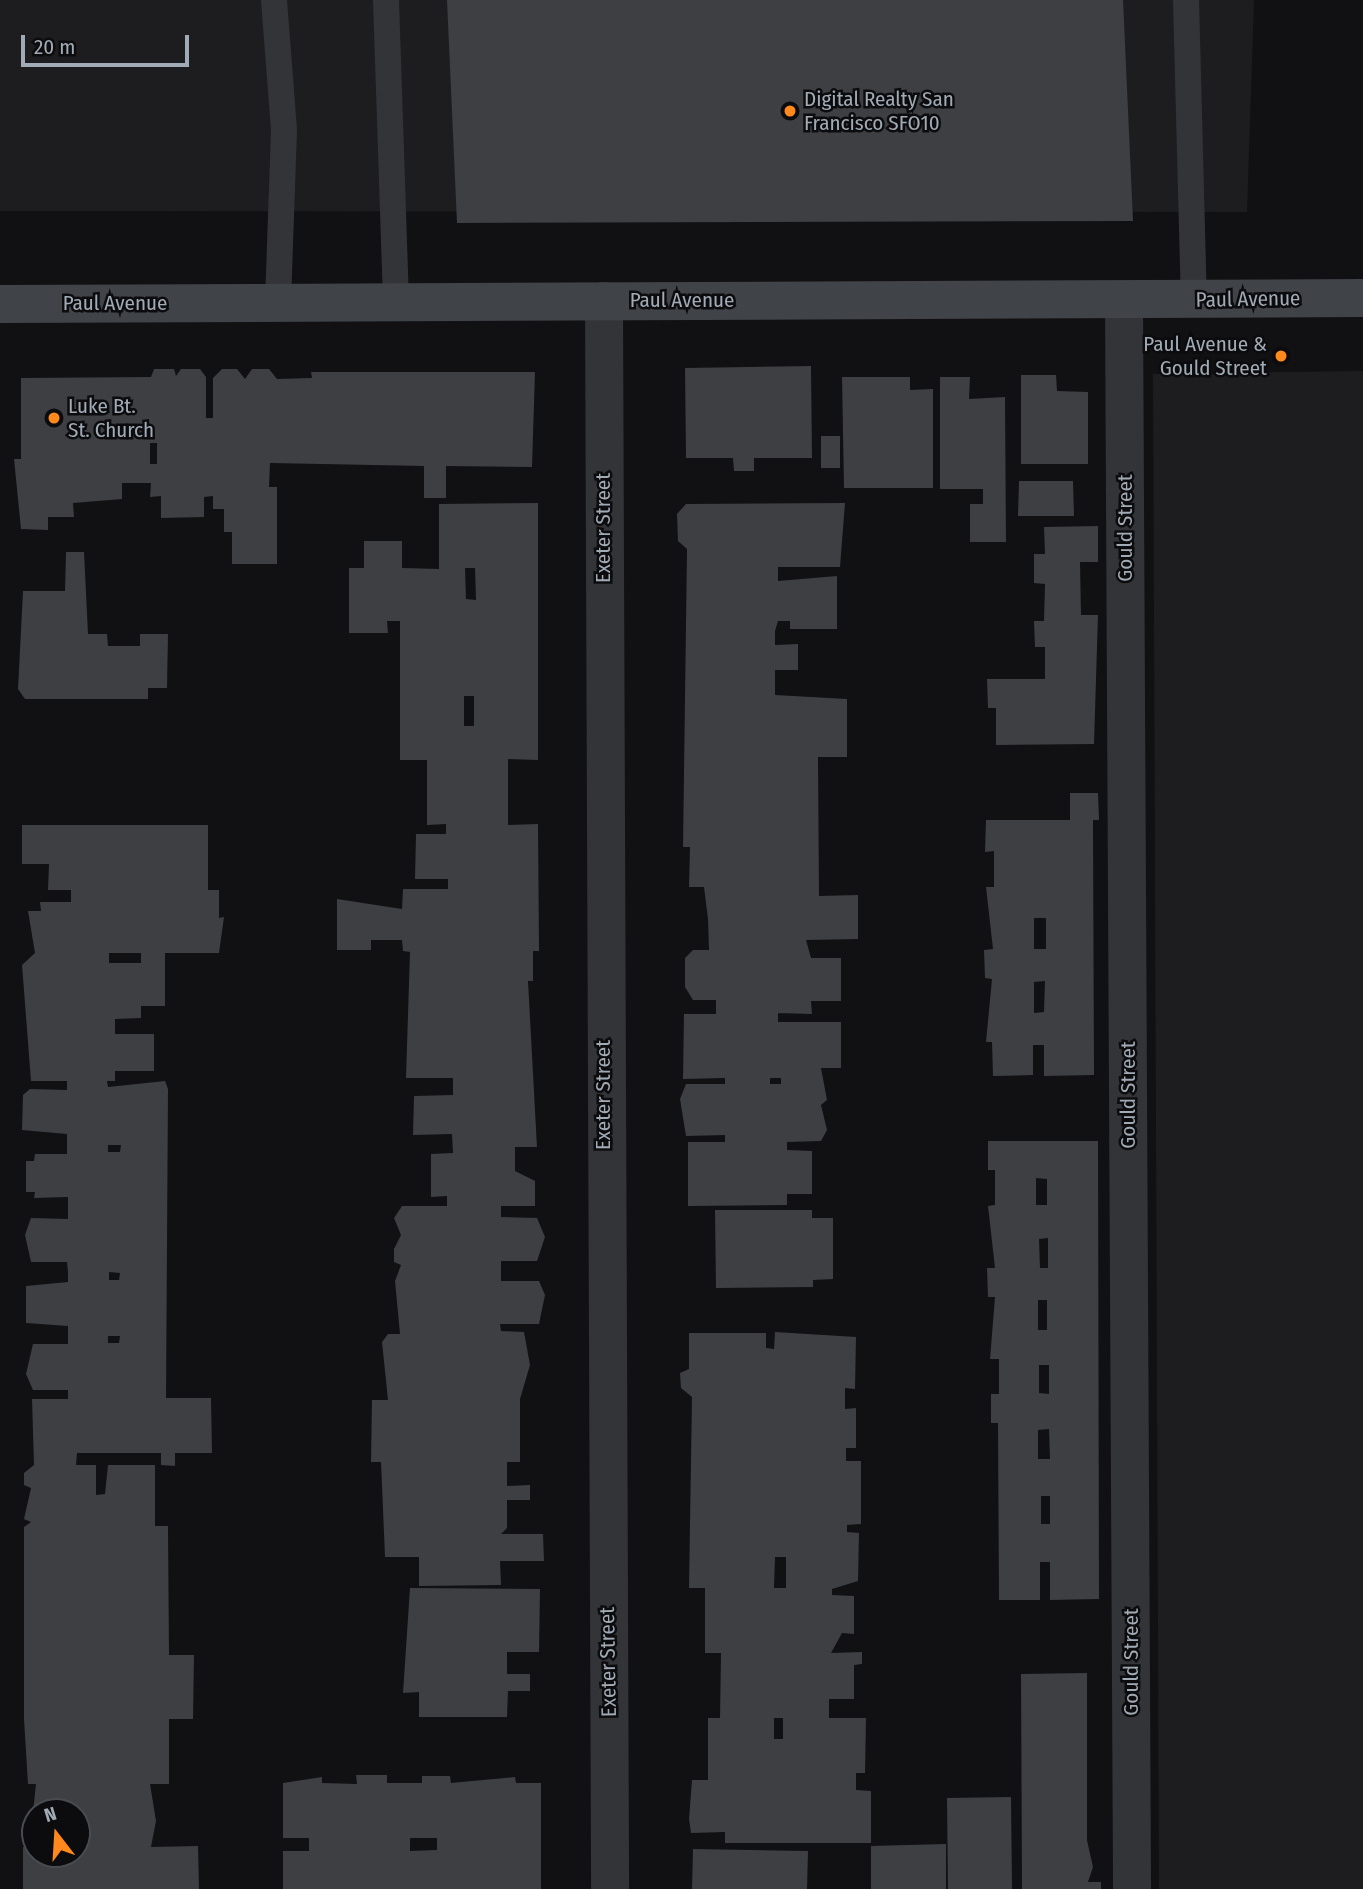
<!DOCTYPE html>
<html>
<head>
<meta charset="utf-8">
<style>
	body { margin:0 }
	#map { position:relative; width:1363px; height:1889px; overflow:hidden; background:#111113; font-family:"Fira Sans Condensed",sans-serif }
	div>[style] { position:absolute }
	.built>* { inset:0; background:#1d1d20 }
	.building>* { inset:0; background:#3d3f43 }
	.lane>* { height:26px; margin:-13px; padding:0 13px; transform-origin:13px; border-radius:13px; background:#323438 }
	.street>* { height:38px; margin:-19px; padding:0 19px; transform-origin:19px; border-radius:19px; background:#323438 }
	.secondary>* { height:38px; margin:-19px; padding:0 19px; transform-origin:19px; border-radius:19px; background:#404348 }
	.dots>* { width:19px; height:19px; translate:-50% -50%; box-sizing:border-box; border:4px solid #0c0c0e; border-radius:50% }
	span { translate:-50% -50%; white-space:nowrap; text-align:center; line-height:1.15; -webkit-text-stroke:5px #0c0c0e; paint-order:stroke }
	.poi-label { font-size:21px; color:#a1abb5 }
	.left { translate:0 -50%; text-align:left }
	.right { translate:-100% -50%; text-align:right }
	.street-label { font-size:21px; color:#a1abb5 }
	.north { position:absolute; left:21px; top:1798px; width:70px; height:70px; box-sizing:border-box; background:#0c0c0e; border:2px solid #484c51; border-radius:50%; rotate:343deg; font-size:19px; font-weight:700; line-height:28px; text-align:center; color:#a1abb5 }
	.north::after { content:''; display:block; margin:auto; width:24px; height:32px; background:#ff891d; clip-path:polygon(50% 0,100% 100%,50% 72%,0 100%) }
	.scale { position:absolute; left:21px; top:35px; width:168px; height:32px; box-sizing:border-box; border:4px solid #a1abb5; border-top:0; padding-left:9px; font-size:21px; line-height:24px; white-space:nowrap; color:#a1abb5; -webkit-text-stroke:5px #0c0c0e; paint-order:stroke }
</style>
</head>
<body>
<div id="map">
	<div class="built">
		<div style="clip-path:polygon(0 0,1254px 0,1247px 212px,0 211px)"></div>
		<div style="clip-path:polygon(1363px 371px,1363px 1889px,1159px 1889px,1153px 374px)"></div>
	</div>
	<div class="building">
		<div style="clip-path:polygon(447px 0,1123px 0,1133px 221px,457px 223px)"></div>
		<div style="clip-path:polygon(811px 366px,812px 458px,754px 458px,754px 471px,734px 471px,733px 458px,686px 458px,685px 368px)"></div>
		<div style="clip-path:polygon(evenodd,154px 369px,174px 369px,176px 376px,181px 369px,200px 369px,206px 377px,206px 418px,213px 418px,213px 378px,222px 369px,237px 369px,245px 379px,252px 369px,269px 369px,277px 379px,312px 378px,311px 372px,535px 372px,532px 467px,446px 466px,446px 498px,424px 498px,424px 466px,270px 463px,269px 487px,277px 487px,277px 564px,232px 564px,232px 532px,224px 532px,224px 509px,213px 509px,213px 496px,204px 497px,204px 517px,161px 518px,161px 496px,150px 497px,151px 483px,122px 483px,122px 499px,73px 503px,74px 517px,48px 517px,48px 530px,21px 529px,14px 459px,21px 459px,21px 378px,151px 377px,154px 369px,150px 443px,157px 443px,157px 464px,150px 464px,150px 443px)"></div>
		<div style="clip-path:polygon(1021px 375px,1056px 375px,1057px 391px,1088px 392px,1088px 464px,1021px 464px)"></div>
		<div style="clip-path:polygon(842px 377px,910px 377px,910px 390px,933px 389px,933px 488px,844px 488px)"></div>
		<div style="clip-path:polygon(940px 377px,970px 377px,969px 399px,1005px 397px,1006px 542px,970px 542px,970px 504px,983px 504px,983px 489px,940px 489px)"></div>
		<div style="clip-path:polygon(821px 436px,840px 436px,840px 468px,821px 468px)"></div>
		<div style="clip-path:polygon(1019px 481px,1073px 481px,1074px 516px,1018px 516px)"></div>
		<div style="clip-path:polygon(evenodd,538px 503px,538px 760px,508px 759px,508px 825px,538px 824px,539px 951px,533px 951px,533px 981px,528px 981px,537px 1147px,515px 1147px,515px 1171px,535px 1181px,535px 1206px,501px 1206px,501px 1217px,537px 1218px,545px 1237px,537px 1261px,501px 1261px,501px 1281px,539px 1281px,545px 1295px,539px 1324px,500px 1324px,501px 1331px,524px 1332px,530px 1365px,520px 1399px,520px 1462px,507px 1462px,507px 1486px,530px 1485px,530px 1500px,507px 1500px,507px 1528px,501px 1534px,543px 1534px,544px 1561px,500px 1561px,501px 1585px,419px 1586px,419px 1557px,385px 1557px,381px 1462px,371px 1462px,372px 1400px,388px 1400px,382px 1342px,388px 1334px,400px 1334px,395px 1281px,401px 1265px,394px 1262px,394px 1249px,401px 1235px,394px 1218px,402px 1206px,447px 1206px,447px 1196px,431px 1197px,431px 1154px,453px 1153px,452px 1134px,413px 1135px,414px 1096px,453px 1095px,453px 1078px,406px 1078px,410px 952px,403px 951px,402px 940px,371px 940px,371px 950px,337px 950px,337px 899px,402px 909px,403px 889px,448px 889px,448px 879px,415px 879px,416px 834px,446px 834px,446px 824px,427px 825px,427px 760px,400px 760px,400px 621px,387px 621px,388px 633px,349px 633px,349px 568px,364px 568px,364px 541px,402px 541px,402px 568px,439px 569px,439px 504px,538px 503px,465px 568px,475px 568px,476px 600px,466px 599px,465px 568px,538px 503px,464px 696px,474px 696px,474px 726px,464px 726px,464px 696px)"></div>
		<div style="clip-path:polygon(evenodd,845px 503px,840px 567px,778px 567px,778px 581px,837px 576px,837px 629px,790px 629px,790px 621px,778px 621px,775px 631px,775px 645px,798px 644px,798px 670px,775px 670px,775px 695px,847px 699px,847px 757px,818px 757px,819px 896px,858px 895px,858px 939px,806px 940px,811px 958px,841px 958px,841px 1001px,811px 1001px,812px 1014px,778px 1013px,778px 1022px,841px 1022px,841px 1068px,821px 1068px,827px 1100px,821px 1105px,827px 1130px,821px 1141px,787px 1142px,787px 1150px,812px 1151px,812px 1194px,787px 1194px,787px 1205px,688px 1206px,688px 1142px,725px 1142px,725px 1135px,686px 1136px,680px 1099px,686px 1084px,725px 1084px,725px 1078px,683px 1079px,684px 1014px,716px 1014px,716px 1000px,693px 1000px,685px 987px,685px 958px,693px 950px,709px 950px,708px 919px,704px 887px,689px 887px,690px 847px,683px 847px,687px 549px,678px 541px,677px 514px,686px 504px,845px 503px,770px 1078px,781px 1078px,781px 1084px,770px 1084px,770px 1078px)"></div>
		<div style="clip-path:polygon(1098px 526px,1098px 562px,1080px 562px,1081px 615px,1098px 615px,1094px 744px,996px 745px,996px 708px,988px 708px,987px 679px,1045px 679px,1045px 647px,1035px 647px,1034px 621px,1044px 621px,1045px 584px,1034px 583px,1034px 554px,1045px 554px,1044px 527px)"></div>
		<div style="clip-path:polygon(66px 552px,84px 552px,88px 634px,107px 634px,108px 646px,140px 646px,140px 634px,168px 634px,167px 688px,148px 688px,148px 699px,25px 699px,18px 689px,23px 591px,65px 591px)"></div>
		<div style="clip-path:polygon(evenodd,1070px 793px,1098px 793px,1099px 820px,1093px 820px,1094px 1075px,1044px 1076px,1044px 1045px,1033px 1045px,1033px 1075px,993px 1076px,992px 1042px,986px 1042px,992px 979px,985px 978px,984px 950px,993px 949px,986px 887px,994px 887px,994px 851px,985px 852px,986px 820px,1070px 820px,1070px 793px,1034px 918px,1046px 918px,1046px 949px,1034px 949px,1034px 918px,1070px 793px,1045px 981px,1044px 1012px,1034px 1013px,1034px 982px,1045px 981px)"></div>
		<div style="clip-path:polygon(evenodd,22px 825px,208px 825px,208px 890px,219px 890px,219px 918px,224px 917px,219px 953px,165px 953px,165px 1006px,141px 1006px,141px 1018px,115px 1019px,115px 1034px,154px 1034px,154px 1071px,115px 1071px,115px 1081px,107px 1081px,108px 1087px,165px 1081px,168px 1089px,166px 1398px,211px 1398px,212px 1453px,175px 1453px,175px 1466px,161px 1465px,161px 1453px,77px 1453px,76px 1465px,96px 1465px,96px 1495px,105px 1494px,108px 1465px,155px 1465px,155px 1526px,168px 1526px,169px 1655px,194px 1655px,193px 1719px,169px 1719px,169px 1784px,150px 1784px,156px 1821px,151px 1847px,198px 1846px,199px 1889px,23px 1889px,23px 1847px,33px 1847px,32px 1833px,35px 1854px,77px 1854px,77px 1812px,33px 1812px,36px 1784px,28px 1784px,24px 1719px,24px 1527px,31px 1522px,24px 1519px,31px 1488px,24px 1485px,24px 1473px,34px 1465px,32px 1399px,68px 1399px,68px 1390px,33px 1390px,26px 1374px,33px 1344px,68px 1344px,68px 1326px,26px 1323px,26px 1286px,68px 1282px,68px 1272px,67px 1262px,31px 1262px,25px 1235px,31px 1218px,68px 1219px,68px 1197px,34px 1198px,35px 1192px,26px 1192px,26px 1161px,34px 1161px,35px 1154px,67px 1154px,67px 1134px,22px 1130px,23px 1095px,30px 1089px,67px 1090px,67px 1081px,31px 1081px,22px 965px,35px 953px,28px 911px,41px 911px,40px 902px,71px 902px,71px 890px,48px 890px,49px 864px,22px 864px,22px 825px,109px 953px,141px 953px,141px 963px,109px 963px,109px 953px,22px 825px,108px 1145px,121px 1145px,120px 1152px,108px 1152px,108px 1145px,22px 825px,109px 1272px,120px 1273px,119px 1280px,109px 1280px,109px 1272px,22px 825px,108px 1336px,120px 1336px,119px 1343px,108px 1343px,108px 1336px)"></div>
		<div style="clip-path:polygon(evenodd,988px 1141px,1098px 1141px,1099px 1599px,1050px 1600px,1050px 1562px,1040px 1562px,1040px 1600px,999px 1600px,998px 1423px,991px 1423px,991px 1394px,999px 1394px,999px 1359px,990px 1359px,995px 1297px,988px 1297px,987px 1268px,995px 1268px,988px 1206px,995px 1205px,995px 1170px,988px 1170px,988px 1141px,1036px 1178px,1047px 1179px,1047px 1205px,1036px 1205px,1036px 1178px,988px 1141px,1048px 1238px,1048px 1268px,1040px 1268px,1039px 1239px,1048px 1238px,988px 1141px,1038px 1300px,1047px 1300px,1047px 1330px,1038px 1330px,1038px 1300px,988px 1141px,1039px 1365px,1049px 1365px,1049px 1394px,1039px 1393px,1039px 1365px,988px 1141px,1049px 1429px,1050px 1459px,1038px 1459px,1038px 1430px,1049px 1429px,988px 1141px,1041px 1496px,1050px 1496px,1050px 1524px,1041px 1524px,1041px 1496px)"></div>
		<div style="clip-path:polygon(715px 1210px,812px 1210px,812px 1218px,833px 1218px,833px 1279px,813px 1280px,813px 1287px,716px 1288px)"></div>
		<div style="clip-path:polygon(evenodd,775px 1332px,856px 1337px,855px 1389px,845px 1388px,845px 1409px,856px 1408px,856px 1448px,846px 1448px,846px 1461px,861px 1461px,861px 1524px,847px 1525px,847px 1532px,859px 1533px,858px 1581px,832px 1589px,832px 1595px,854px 1596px,854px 1634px,842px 1633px,831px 1653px,862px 1652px,862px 1664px,854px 1665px,854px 1699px,829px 1699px,829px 1718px,866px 1718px,865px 1773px,856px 1773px,856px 1790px,871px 1791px,871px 1843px,725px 1843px,725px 1832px,691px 1833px,689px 1819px,692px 1780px,708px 1780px,708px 1718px,720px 1718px,721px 1653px,705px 1653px,705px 1588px,689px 1588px,692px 1397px,681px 1388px,680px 1373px,689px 1369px,689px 1333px,766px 1333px,766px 1348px,774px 1349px,775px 1332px,775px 1557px,786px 1557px,786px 1588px,774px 1588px,775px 1557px,775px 1332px,774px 1718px,783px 1718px,783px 1739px,774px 1739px,774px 1718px)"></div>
		<div style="clip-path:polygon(410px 1588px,540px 1589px,539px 1652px,507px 1652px,507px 1674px,530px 1674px,530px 1691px,508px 1691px,507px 1717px,419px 1717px,419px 1692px,403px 1693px)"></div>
		<div style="clip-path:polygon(1087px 1673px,1087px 1840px,1093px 1867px,1088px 1882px,1101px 1882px,1101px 1889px,1022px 1889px,1021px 1674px)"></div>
		<div style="clip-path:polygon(evenodd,356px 1775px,387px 1775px,387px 1783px,422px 1783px,422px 1776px,450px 1776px,451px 1783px,515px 1777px,516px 1783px,541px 1783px,541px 1889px,283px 1889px,283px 1851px,309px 1851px,309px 1838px,283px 1838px,283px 1783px,322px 1777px,322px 1783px,357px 1784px,356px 1775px,410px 1838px,437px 1838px,437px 1850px,410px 1851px,410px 1838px)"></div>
		<div style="clip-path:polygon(1011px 1797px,1012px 1889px,948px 1889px,947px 1798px)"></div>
		<div style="clip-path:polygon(946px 1844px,946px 1889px,871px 1889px,871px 1846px)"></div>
		<div style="clip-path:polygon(693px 1849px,808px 1851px,807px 1889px,692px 1889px)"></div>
	</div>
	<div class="lane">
		<div style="left:274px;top:0;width:130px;rotate:85.6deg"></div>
		<div style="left:284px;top:130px;width:172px;rotate:92deg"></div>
		<div style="left:386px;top:0;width:302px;rotate:88.1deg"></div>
		<div style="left:1186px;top:0;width:301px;rotate:88.5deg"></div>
	</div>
	<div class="street">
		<div style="left:604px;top:301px;width:1588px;rotate:89.78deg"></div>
		<div style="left:1124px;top:301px;width:1588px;rotate:89.71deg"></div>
	</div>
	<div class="secondary">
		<div style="left:0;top:304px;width:1363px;rotate:-0.25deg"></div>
	</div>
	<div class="dots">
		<div style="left:790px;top:111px;background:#ff891d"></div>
		<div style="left:1281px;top:356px;background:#ff891d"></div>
		<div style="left:54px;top:418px;background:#ff891d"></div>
	</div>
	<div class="poi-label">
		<span class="left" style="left:804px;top:111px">Digital Realty San<br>Francisco SFO10</span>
		<span class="right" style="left:1267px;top:356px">Paul Avenue &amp;<br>Gould Street</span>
		<span class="left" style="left:68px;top:418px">Luke Bt.<br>St. Church</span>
	</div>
	<div class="street-label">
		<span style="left:1248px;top:299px;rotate:-1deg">Paul Avenue</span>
		<span style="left:682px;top:300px">Paul Avenue</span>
		<span style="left:115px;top:303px">Paul Avenue</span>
		<span style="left:603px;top:528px;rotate:-90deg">Exeter Street</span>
		<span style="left:1125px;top:528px;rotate:-90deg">Gould Street</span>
		<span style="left:603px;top:1095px;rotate:-90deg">Exeter Street</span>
		<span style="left:1128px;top:1095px;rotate:-90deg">Gould Street</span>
		<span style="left:608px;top:1662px;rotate:-91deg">Exeter Street</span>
		<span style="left:1131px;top:1662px;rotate:-90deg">Gould Street</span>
	</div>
	<div class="north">N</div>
	<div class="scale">20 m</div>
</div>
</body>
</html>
